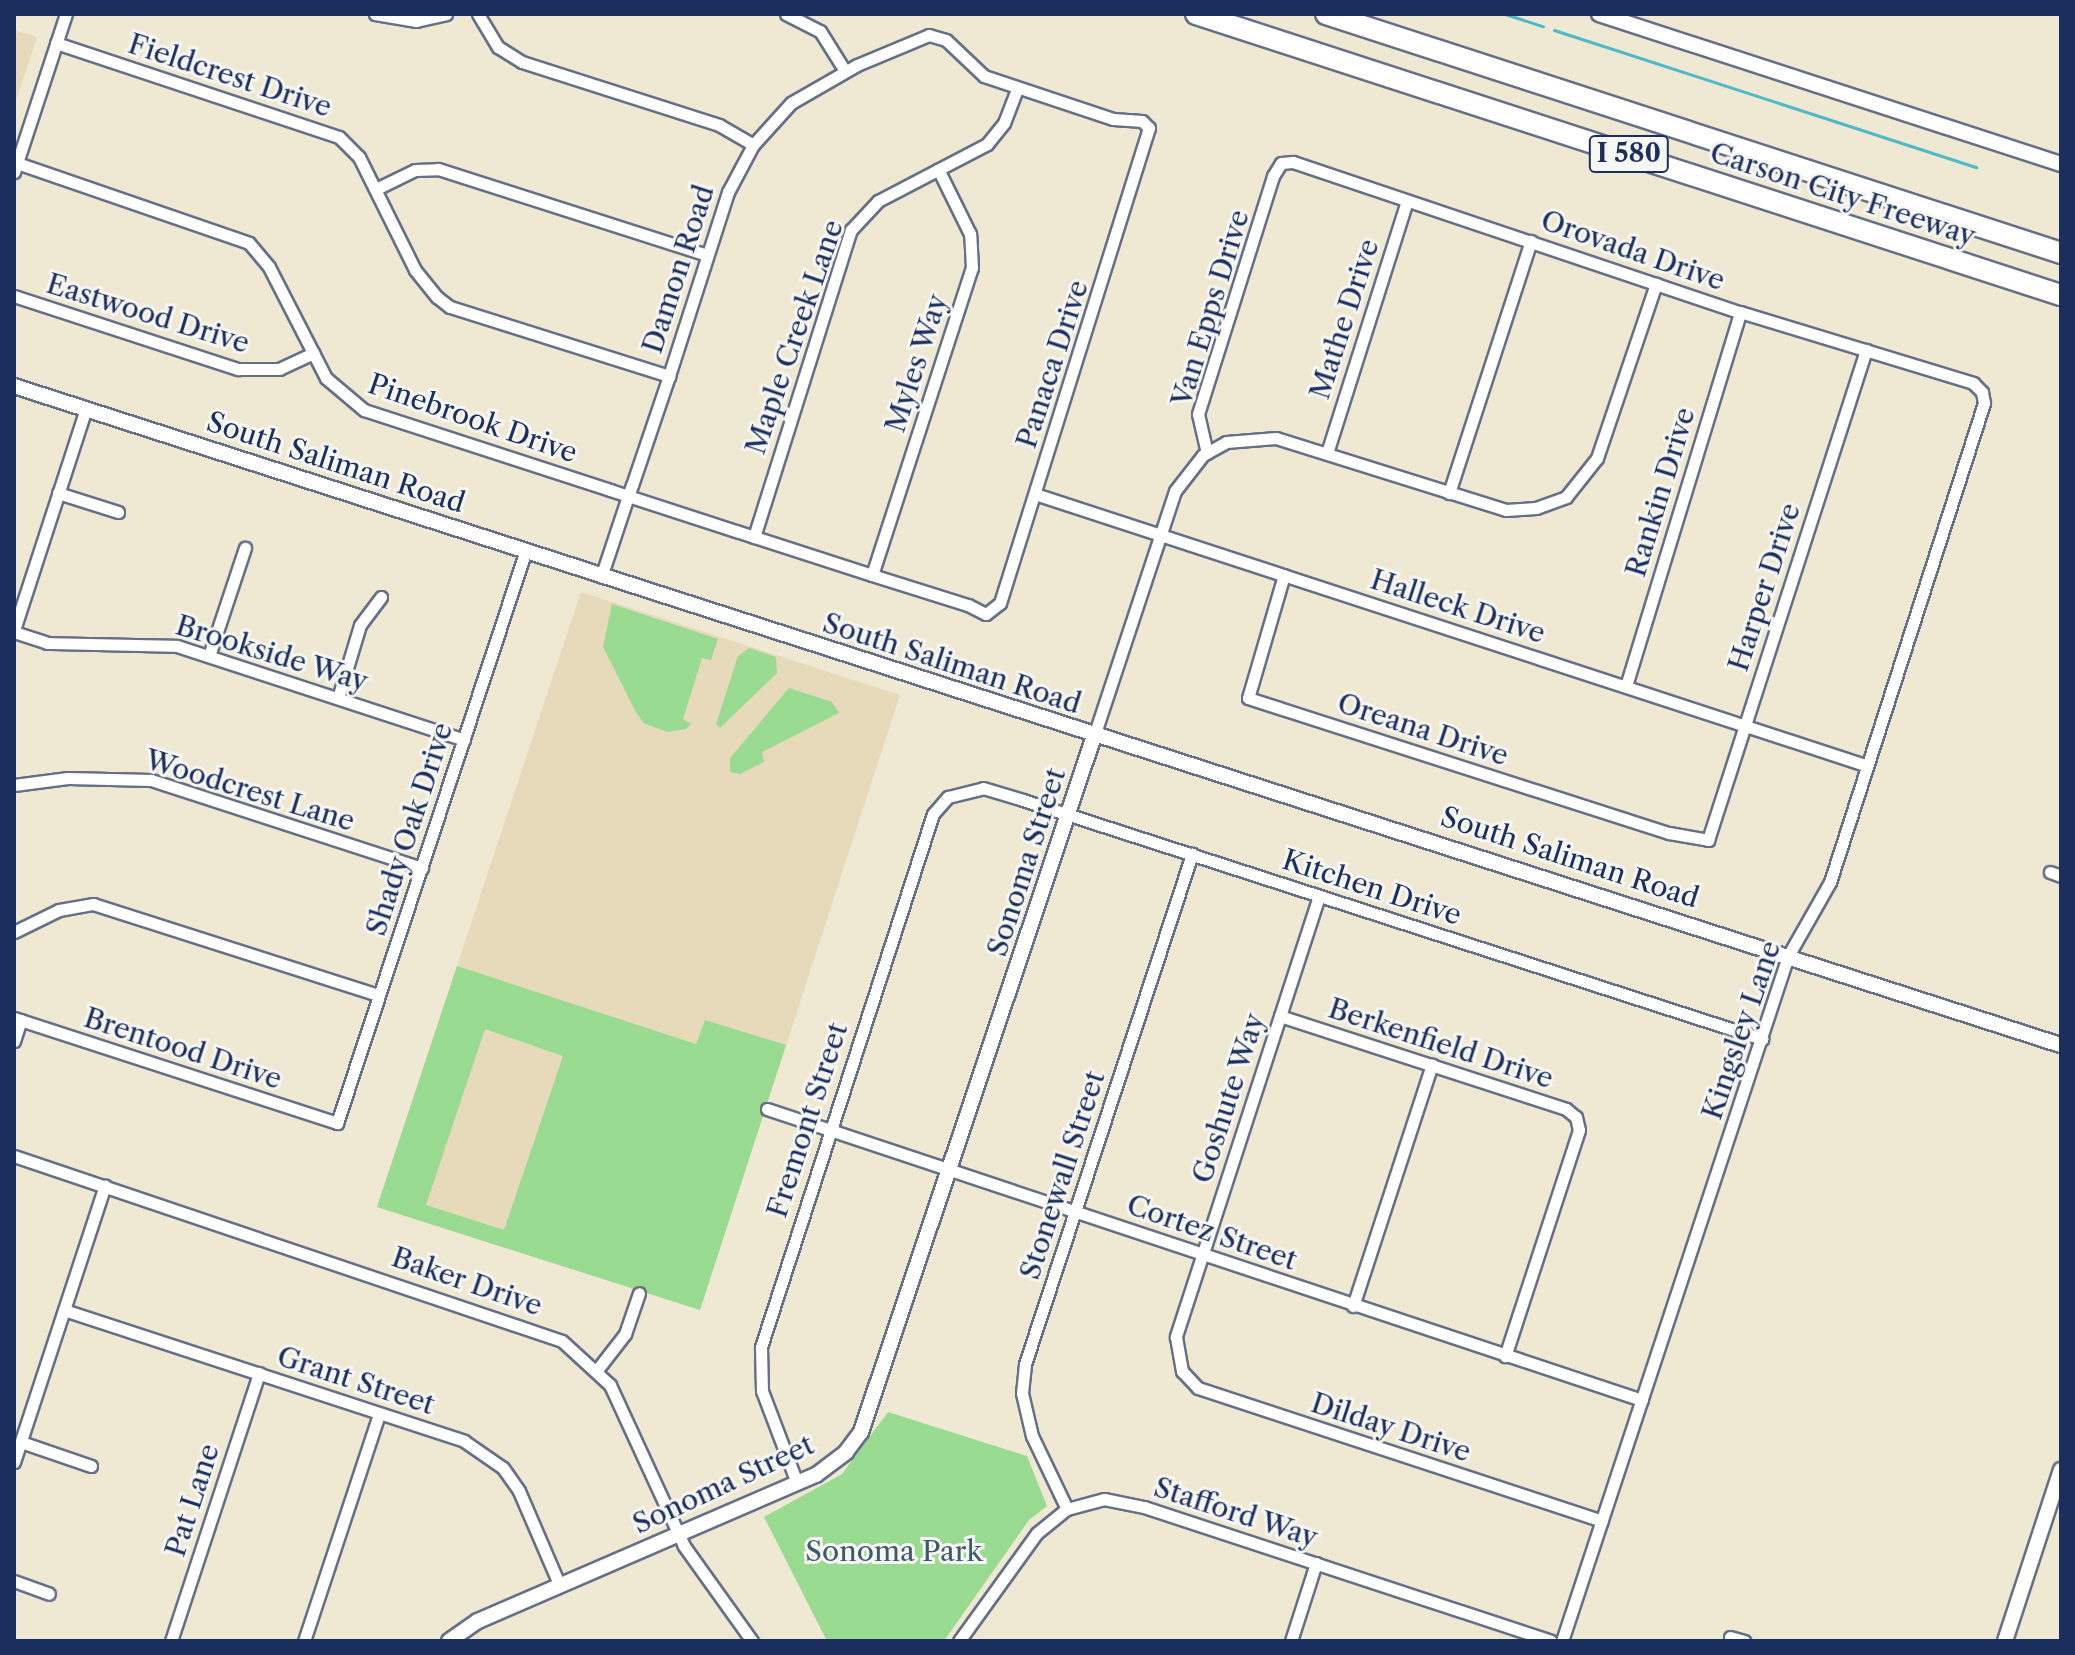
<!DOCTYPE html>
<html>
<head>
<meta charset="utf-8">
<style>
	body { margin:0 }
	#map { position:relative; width:2075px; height:1655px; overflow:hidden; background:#efe9d3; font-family:"Libre Caslon Text",serif }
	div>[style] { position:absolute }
	.built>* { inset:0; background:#e6daba }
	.green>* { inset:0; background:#9adb92 }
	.stream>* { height:3px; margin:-1.5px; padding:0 1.5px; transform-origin:1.5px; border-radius:1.5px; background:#4dbac8 }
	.roads { filter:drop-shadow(2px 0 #657087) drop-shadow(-2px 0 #657087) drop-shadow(0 2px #657087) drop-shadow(0 -2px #657087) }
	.minor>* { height:11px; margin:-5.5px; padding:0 5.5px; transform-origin:5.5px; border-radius:5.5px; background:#fff }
	.tertiary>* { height:14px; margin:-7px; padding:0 7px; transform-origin:7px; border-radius:7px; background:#fff }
	.motorway>* { height:20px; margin:-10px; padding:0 10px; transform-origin:10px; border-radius:10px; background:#fff }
	span { translate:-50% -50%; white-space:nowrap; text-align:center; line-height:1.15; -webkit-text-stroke:6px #f6f6f2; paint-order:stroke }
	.shield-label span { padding:2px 6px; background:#f6f6f2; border:2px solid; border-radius:6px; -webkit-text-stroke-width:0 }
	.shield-label { font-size:26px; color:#1b2f5e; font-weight:700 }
	.street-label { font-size:28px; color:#1b2f5e }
	.park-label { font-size:28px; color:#3b5a6b }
	.frame { position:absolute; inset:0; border:16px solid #1b2f5e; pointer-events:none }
</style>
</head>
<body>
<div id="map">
	<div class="built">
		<div style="clip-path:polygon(14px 30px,37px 37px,14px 107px)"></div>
		<div style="clip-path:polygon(581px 592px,900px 695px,700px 1310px,377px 1207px)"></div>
	</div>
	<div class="green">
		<div style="clip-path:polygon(612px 604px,718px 639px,711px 660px,702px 658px,683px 719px,691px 724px,686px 729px,668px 732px,645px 724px,637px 714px,603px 647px)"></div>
		<div style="clip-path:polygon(749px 648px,776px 657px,777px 673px,720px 728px,716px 724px,738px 656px)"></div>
		<div style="clip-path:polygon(789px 688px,832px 702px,839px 713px,762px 752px,764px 762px,740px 774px,730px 772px,730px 758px)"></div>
		<div style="clip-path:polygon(evenodd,457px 966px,696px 1044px,705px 1020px,786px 1045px,700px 1310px,377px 1207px,457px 966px,485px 1029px,563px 1056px,504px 1230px,426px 1205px,485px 1029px)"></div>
		<div style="clip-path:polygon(888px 1412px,1027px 1456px,1047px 1506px,1029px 1520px,944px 1641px,827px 1641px,764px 1517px,842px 1474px)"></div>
	</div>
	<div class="stream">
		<div style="left:1505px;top:14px;width:40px;rotate:18deg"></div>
		<div style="left:1554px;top:30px;width:444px;rotate:18deg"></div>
	</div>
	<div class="roads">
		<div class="minor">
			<div style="left:375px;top:14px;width:42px;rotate:9.7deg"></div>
			<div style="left:416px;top:21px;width:31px;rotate:-13deg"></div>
			<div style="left:478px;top:14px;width:39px;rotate:59deg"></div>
			<div style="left:498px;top:47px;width:28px;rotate:32deg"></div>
			<div style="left:522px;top:62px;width:207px;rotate:17.7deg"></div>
			<div style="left:719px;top:125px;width:39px;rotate:30deg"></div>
			<div style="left:786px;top:14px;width:38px;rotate:27deg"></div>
			<div style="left:820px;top:31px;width:47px;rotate:58deg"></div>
			<div style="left:56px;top:43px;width:298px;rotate:18.4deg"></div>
			<div style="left:339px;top:137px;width:28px;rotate:45deg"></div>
			<div style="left:359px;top:157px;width:126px;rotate:63.6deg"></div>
			<div style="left:415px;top:270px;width:35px;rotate:51deg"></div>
			<div style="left:437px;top:297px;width:16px;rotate:38deg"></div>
			<div style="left:450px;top:307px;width:230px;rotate:17.5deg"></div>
			<div style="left:17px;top:163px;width:245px;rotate:19deg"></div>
			<div style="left:249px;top:243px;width:31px;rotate:50deg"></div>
			<div style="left:269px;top:267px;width:125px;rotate:62.8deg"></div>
			<div style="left:326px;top:378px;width:50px;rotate:40.1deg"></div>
			<div style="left:364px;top:410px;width:259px;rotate:18deg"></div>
			<div style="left:610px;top:490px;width:19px;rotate:18deg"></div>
			<div style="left:628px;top:496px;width:114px;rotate:18deg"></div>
			<div style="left:736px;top:531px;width:143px;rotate:17.9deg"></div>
			<div style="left:872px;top:575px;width:101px;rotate:17.4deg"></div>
			<div style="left:968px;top:605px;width:20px;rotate:27deg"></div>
			<div style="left:986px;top:614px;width:18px;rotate:-38deg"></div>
			<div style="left:1000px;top:603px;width:498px;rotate:-72.6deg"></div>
			<div style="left:1149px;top:128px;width:10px;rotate:-135deg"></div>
			<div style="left:1142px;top:121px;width:29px;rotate:-176deg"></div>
			<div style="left:1113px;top:119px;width:136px;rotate:-161.6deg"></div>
			<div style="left:984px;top:76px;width:52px;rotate:-136.5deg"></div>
			<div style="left:946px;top:40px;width:18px;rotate:-164deg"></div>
			<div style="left:929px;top:35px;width:78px;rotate:157.4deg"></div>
			<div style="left:857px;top:65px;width:76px;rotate:150.1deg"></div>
			<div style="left:791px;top:103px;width:57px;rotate:132.1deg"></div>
			<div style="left:753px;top:145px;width:53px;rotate:118deg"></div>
			<div style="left:728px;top:192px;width:193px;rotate:107.8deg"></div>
			<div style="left:669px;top:376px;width:115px;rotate:108.7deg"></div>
			<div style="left:632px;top:485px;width:12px;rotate:110deg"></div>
			<div style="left:628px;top:496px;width:85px;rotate:108.4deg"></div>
			<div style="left:14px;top:172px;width:166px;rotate:-71.8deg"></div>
			<div style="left:376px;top:189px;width:43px;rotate:-26deg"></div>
			<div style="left:415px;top:170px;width:23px;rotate:-2deg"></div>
			<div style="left:438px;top:169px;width:282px;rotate:17.7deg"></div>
			<div style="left:14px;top:296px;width:236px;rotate:18.1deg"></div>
			<div style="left:238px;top:369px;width:41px"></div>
			<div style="left:279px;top:369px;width:38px;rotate:-25deg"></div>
			<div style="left:1207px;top:453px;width:40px;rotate:-103deg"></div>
			<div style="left:1198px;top:414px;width:250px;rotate:-72.5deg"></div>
			<div style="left:1273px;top:176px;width:15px;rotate:-58deg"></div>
			<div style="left:1281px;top:163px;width:12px;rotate:-5deg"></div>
			<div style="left:1293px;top:162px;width:471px;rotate:18.6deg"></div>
			<div style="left:1740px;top:312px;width:244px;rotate:16.9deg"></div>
			<div style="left:1973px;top:383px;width:13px;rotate:45deg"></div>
			<div style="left:1982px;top:392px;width:11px;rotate:80deg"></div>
			<div style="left:1984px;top:403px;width:503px;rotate:107.82deg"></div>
			<div style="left:1830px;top:882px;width:85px;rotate:119.6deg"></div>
			<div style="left:1788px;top:956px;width:721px;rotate:108.26deg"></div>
			<div style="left:1327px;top:453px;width:264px;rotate:-72.4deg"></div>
			<div style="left:58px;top:493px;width:63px;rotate:17.6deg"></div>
			<div style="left:1449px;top:493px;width:265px;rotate:-72deg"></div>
			<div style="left:1035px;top:494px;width:873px;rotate:18.08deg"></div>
			<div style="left:754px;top:537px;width:322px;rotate:-72.5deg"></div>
			<div style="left:851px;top:230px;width:40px;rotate:-47deg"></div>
			<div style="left:878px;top:201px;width:123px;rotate:-27.6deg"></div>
			<div style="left:987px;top:144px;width:27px;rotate:-51deg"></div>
			<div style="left:1004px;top:123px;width:36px;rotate:-69deg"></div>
			<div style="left:872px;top:575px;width:323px;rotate:-72deg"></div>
			<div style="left:972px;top:268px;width:34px;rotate:-93deg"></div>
			<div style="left:970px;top:234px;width:72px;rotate:-116.2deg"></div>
			<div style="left:1284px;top:575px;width:128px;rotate:106.3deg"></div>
			<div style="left:1248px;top:698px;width:442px;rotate:17.8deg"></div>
			<div style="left:1669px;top:833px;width:40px;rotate:10deg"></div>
			<div style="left:1708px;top:840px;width:515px;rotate:-72.13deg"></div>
			<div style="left:14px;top:630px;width:233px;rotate:-72deg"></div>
			<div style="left:14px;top:632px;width:35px;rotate:18deg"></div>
			<div style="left:47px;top:643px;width:130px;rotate:1.3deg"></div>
			<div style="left:177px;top:646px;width:302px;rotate:18.1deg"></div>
			<div style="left:209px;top:656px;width:114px;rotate:-71.6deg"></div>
			<div style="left:1626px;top:686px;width:391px;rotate:-73deg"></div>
			<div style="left:338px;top:698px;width:76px;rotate:-73.2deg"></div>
			<div style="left:360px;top:625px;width:35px;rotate:-53deg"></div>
			<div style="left:1094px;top:736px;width:258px;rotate:-71.7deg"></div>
			<div style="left:1175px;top:491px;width:46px;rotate:-52.1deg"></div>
			<div style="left:1203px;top:455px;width:26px;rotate:-29deg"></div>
			<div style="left:1226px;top:442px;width:50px;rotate:-4.6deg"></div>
			<div style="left:1276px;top:438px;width:241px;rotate:17.4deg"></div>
			<div style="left:1506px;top:510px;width:30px;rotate:-4deg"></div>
			<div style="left:1536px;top:508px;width:32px;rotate:-20deg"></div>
			<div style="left:1566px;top:497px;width:50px;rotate:-51.5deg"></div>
			<div style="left:1597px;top:458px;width:184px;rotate:-71.3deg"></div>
			<div style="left:14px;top:785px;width:54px;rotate:-7.4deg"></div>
			<div style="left:68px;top:778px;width:83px;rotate:1.4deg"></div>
			<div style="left:151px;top:780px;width:285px;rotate:18deg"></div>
			<div style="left:2050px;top:872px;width:12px;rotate:20deg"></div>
			<div style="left:1319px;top:896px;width:464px;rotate:108deg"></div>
			<div style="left:1176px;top:1337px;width:35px;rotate:80deg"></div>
			<div style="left:1182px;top:1371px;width:23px;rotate:47deg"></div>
			<div style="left:1198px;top:1388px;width:425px;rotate:18.2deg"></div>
			<div style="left:14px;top:932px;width:50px;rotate:-26.1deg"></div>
			<div style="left:59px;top:910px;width:35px;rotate:-10deg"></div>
			<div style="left:93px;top:904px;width:300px;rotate:17.7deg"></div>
			<div style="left:1280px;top:1016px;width:301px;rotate:18deg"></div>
			<div style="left:1566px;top:1109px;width:13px;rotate:39deg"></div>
			<div style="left:1576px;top:1117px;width:13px;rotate:77deg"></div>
			<div style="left:1579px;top:1130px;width:238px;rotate:108.1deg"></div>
			<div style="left:14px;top:1018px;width:340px;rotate:18deg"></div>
			<div style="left:337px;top:1123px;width:603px;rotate:-71.75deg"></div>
			<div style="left:14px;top:1041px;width:22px;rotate:-72deg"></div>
			<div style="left:767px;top:1109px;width:922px;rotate:18.4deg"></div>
			<div style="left:14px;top:1156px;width:578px;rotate:18.65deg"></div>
			<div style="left:562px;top:1341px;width:65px;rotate:42.5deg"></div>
			<div style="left:610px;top:1385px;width:177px;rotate:65.3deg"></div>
			<div style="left:684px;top:1546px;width:117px;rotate:54.4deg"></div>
			<div style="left:1353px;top:1306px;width:254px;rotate:-71.9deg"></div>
			<div style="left:64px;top:1310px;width:421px;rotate:18.1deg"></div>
			<div style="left:464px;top:1441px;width:47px;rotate:34.7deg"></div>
			<div style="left:503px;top:1468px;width:28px;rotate:55deg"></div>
			<div style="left:519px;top:1491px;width:103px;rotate:66.7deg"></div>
			<div style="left:597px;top:1370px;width:46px;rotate:-52.1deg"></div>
			<div style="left:625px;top:1334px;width:43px;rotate:-71.1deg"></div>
			<div style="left:21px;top:1442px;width:74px;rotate:18.9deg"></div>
			<div style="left:14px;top:1462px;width:291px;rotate:-71.8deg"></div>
			<div style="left:797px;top:1483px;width:98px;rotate:-110.8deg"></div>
			<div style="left:762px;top:1391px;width:44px;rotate:-91.3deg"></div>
			<div style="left:761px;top:1347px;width:560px;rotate:-72.12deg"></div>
			<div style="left:933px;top:814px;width:23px;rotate:-49deg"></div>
			<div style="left:948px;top:797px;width:36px;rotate:-14deg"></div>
			<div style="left:983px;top:788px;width:42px;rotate:16.7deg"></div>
			<div style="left:1023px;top:800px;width:777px;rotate:17.92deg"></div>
			<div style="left:1067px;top:1509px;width:81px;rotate:-115.6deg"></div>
			<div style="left:1032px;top:1436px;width:44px;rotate:-103.1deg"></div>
			<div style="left:1022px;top:1393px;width:29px;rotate:-84deg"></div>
			<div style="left:1025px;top:1364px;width:537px;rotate:-71.87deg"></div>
			<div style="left:14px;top:1581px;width:37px;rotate:20deg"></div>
			<div style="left:1730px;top:1637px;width:15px;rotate:16deg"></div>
			<div style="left:171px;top:1641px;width:282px;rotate:-71.8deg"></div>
			<div style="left:304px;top:1641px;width:239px;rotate:-71.7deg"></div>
			<div style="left:959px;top:1641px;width:133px;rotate:-54.2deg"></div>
			<div style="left:1037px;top:1533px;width:38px;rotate:-39deg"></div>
			<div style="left:1067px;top:1509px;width:38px;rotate:-15deg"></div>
			<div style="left:1104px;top:1499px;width:41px;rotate:11.3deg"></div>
			<div style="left:1144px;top:1507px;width:428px;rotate:18.2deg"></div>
			<div style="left:1291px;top:1641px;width:82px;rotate:-72.2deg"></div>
		</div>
		<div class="tertiary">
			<div style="left:1599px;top:14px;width:486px;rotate:18deg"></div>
			<div style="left:14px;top:386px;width:2150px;rotate:17.85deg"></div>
			<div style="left:449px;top:1641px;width:35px;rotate:-35deg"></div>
			<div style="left:478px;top:1621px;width:368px;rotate:-23.4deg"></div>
			<div style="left:816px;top:1475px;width:38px;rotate:-37deg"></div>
			<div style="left:846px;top:1452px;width:25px;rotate:-53deg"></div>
			<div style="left:861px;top:1432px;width:734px;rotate:-71.49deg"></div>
			<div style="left:2005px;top:1641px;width:180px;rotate:-71.9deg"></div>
		</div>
		<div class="motorway">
			<div style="left:1196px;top:14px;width:909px;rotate:18deg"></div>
			<div style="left:1326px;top:14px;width:773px;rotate:18.01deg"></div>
		</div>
	</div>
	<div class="shield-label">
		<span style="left:1629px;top:154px">I 580</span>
	</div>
	<div class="street-label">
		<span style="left:230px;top:75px;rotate:18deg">Fieldcrest Drive</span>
		<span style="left:1843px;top:194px;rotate:18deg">Carson City Freeway</span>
		<span style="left:1633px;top:250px;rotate:19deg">Orovada Drive</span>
		<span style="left:678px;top:269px;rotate:-72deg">Damon Road</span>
		<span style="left:1210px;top:308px;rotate:-73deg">Van Epps Drive</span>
		<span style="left:148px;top:313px;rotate:17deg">Eastwood Drive</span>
		<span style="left:1344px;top:319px;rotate:-72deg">Mathe Drive</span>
		<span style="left:794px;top:337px;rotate:-71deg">Maple Creek Lane</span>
		<span style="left:916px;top:363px;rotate:-72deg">Myles Way</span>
		<span style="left:1052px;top:364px;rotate:-72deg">Panaca Drive</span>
		<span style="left:473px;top:418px;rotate:19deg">Pinebrook Drive</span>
		<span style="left:336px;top:462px;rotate:18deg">South Saliman Road</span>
		<span style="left:1660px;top:492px;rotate:-73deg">Rankin Drive</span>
		<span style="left:1764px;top:587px;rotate:-72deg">Harper Drive</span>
		<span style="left:1458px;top:606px;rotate:18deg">Halleck Drive</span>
		<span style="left:272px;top:653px;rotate:17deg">Brookside Way</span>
		<span style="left:952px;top:663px;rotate:18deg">South Saliman Road</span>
		<span style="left:1423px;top:729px;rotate:18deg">Oreana Drive</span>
		<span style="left:250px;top:790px;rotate:17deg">Woodcrest Lane</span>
		<span style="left:409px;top:829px;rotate:-72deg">Shady Oak Drive</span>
		<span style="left:1570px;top:857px;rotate:18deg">South Saliman Road</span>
		<span style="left:1026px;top:862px;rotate:-72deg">Sonoma Street</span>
		<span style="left:1372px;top:887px;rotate:18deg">Kitchen Drive</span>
		<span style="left:1741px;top:1030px;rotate:-71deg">Kingsley Lane</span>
		<span style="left:1441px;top:1043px;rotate:18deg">Berkenfield Drive</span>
		<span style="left:183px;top:1048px;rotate:18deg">Brentood Drive</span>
		<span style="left:1228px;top:1098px;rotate:-72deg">Goshute Way</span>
		<span style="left:807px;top:1120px;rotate:-72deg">Fremont Street</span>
		<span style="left:1062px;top:1175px;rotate:-72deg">Stonewall Street</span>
		<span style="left:1212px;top:1232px;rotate:19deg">Cortez Street</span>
		<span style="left:467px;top:1281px;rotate:19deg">Baker Drive</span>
		<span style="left:356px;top:1380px;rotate:18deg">Grant Street</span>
		<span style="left:1391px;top:1427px;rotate:18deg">Dilday Drive</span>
		<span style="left:723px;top:1484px;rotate:-25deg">Sonoma Street</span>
		<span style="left:192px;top:1500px;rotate:-72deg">Pat Lane</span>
		<span style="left:1236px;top:1512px;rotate:18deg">Stafford Way</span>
	</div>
	<div class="park-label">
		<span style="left:894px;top:1551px">Sonoma Park</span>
	</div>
	<div class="frame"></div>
</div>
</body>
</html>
